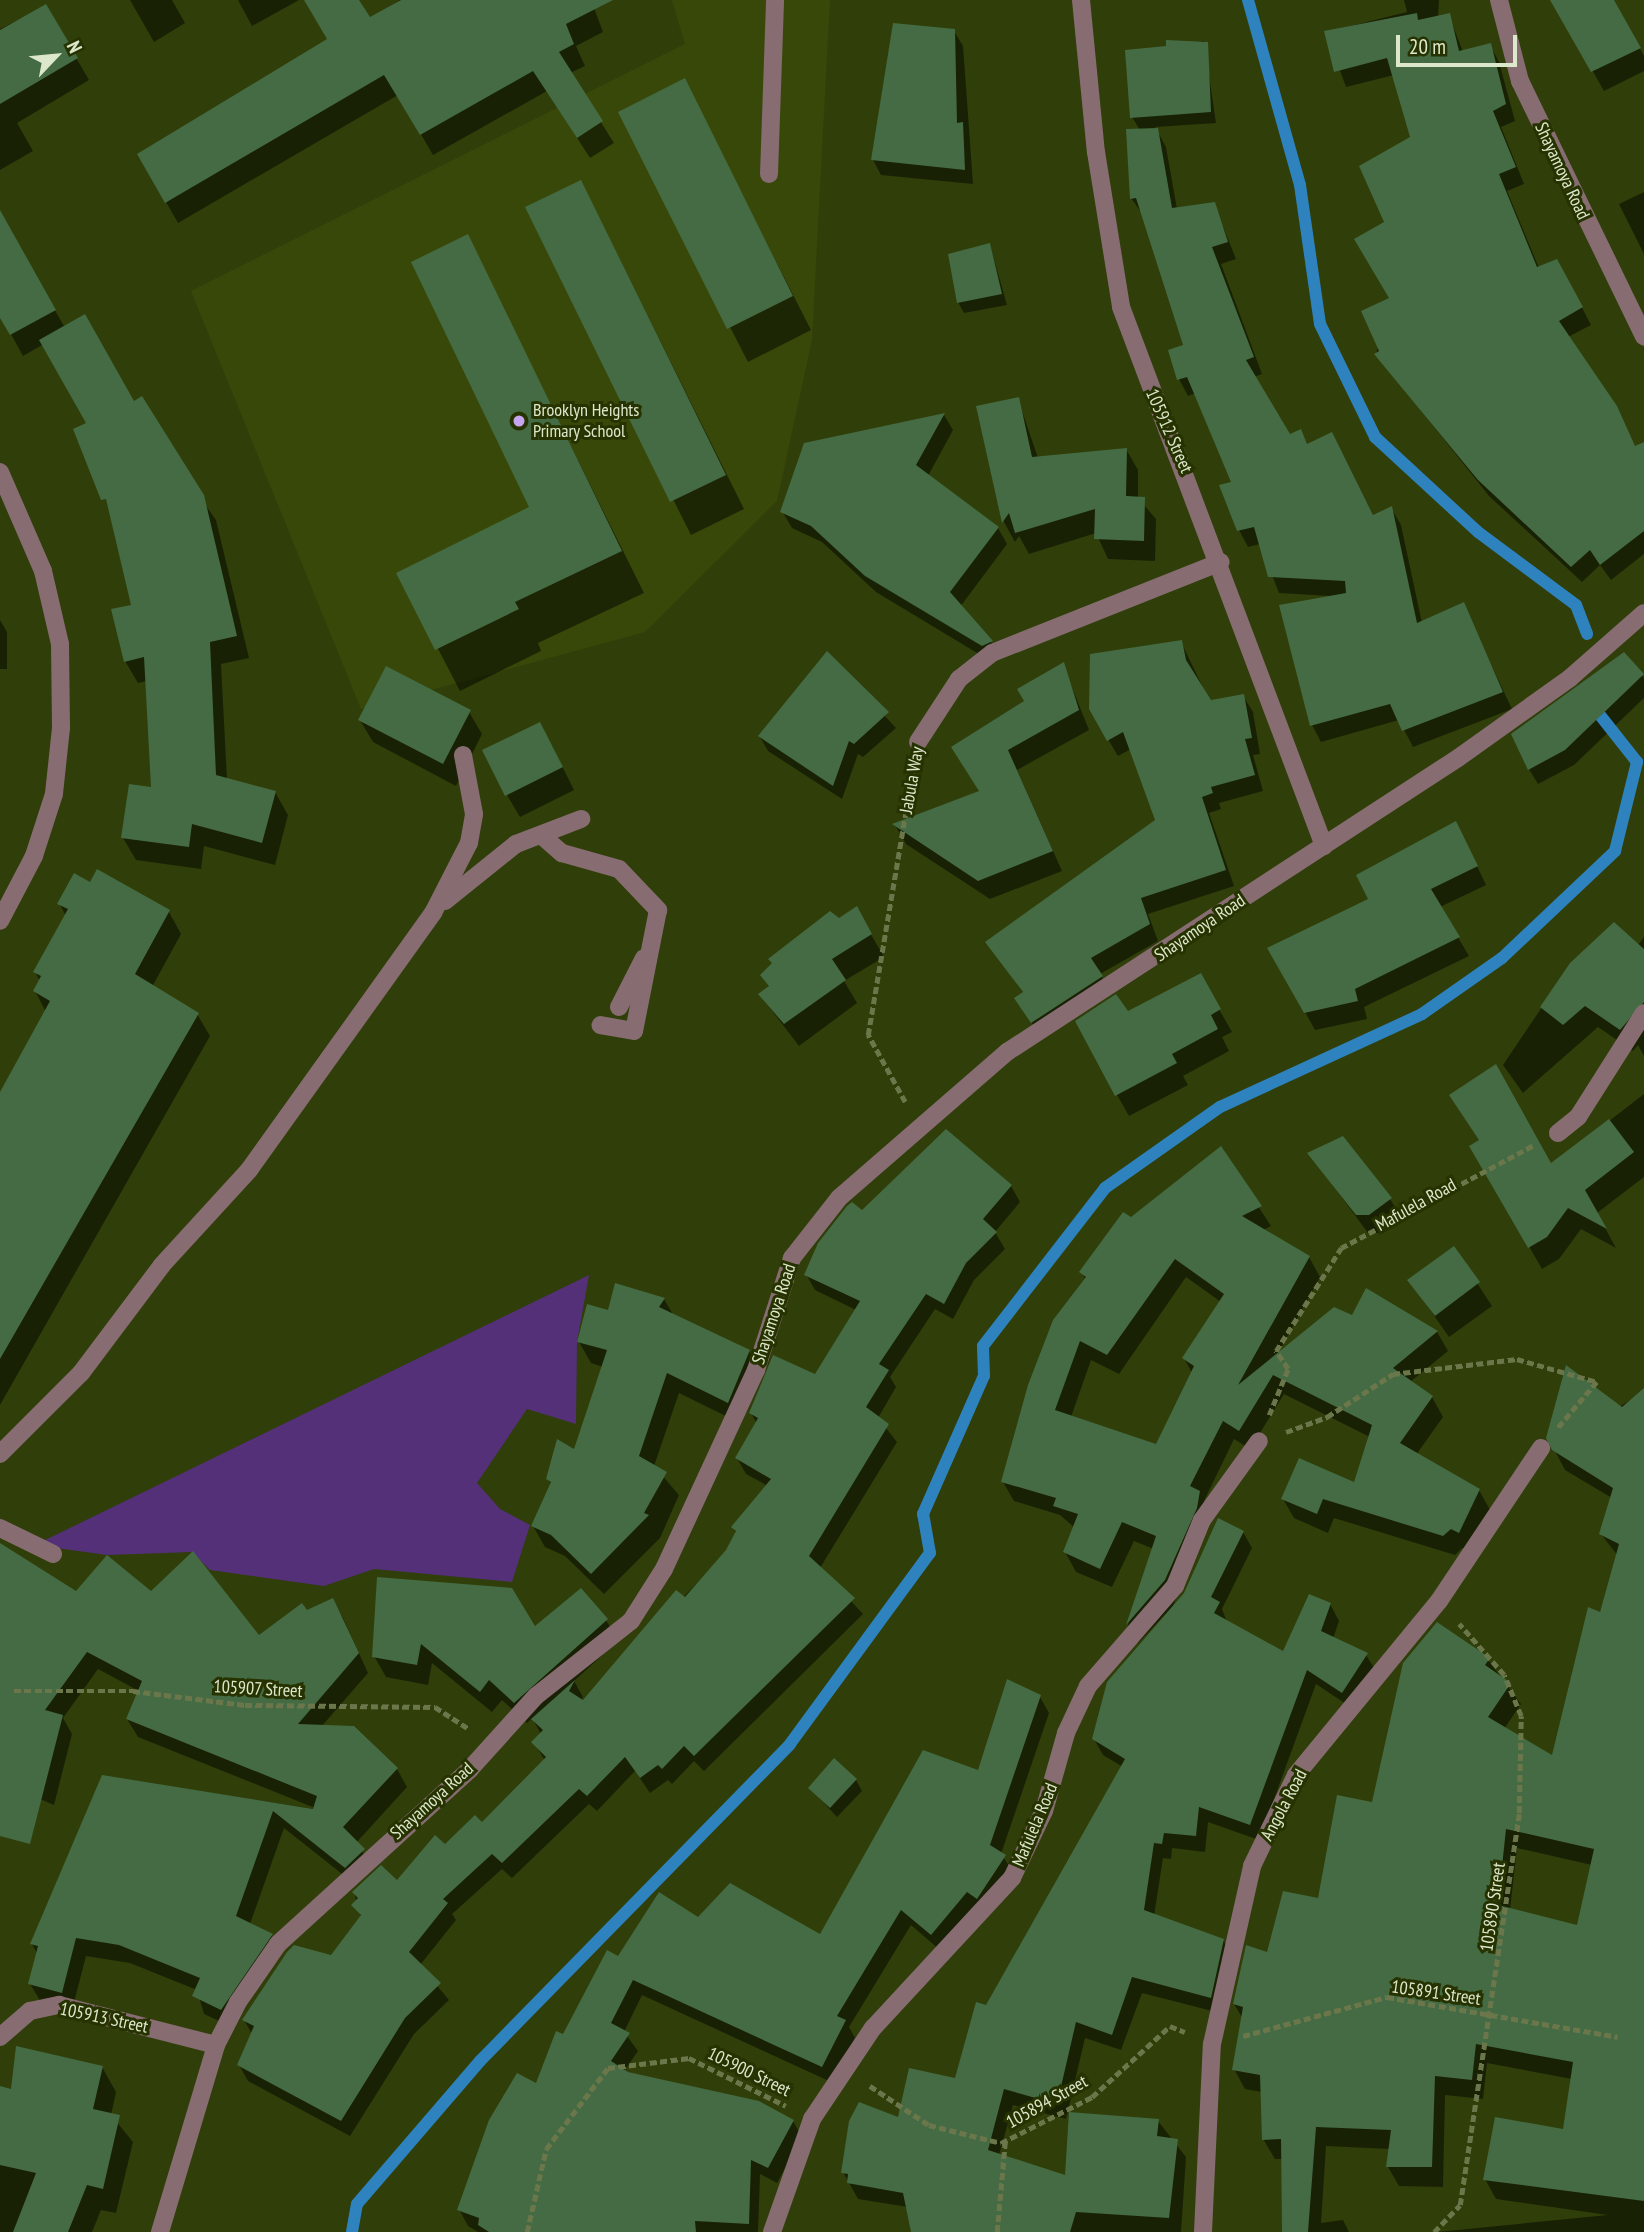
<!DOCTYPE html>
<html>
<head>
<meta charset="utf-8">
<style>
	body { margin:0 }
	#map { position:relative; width:1644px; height:2232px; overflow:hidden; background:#303e09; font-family:"PT Sans Narrow",sans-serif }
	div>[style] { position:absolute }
	.built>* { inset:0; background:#384809 }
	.green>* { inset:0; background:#533078 }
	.shadow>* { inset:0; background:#0007 }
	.stream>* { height:12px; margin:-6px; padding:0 6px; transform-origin:6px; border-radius:6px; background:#2e82bd }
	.building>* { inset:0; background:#446b43 }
	.path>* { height:4.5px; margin-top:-2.25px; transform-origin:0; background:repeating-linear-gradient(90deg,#6b774b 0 7px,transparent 0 10.5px) }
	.minor>* { height:18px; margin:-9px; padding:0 9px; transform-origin:9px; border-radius:9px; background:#876c72 }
	.dots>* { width:19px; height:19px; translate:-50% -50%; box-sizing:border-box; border:4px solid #263300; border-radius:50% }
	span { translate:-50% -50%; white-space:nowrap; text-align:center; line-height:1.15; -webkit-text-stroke:6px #263300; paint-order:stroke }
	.street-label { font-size:18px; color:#dde7cb }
	.poi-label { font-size:18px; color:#dde7cb }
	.left { translate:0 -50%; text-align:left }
	.north { position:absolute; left:21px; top:21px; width:70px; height:70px; -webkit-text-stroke:5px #263300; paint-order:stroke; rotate:64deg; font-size:19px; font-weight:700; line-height:28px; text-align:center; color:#dde7cb }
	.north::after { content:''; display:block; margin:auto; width:24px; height:32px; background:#dde7cb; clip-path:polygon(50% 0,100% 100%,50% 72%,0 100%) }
	.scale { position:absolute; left:1396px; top:35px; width:121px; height:32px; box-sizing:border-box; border:4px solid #dde7cb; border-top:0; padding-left:9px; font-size:21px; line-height:24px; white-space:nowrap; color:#dde7cb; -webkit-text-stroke:5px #263300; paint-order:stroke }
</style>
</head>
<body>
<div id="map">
	<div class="built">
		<div style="clip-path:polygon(672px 0,830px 0,812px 340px,777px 501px,645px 632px,361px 709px,191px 291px,685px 44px)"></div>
	</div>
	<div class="green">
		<div style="clip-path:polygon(589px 1275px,577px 1342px,576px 1424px,527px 1409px,477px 1483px,500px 1509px,530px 1525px,512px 1582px,374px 1569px,324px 1586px,210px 1570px,192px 1552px,107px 1555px,35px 1545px)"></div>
	</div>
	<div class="shadow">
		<div style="clip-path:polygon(130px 0,172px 0,185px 23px,154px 42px)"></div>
		<div style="clip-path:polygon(238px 0,299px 0,252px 26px)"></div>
		<div style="clip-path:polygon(306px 0,357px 0,369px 20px,400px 0,591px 0,603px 32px,576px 46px,585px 66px,570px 73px,614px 143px,590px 158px,547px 91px,433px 155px,398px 95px,178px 223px,139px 155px,329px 39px)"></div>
		<div style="clip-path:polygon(1404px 0,1439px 0,1438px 18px,1449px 15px,1463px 52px,1490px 45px,1499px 62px,1515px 121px,1501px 127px,1524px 184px,1507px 191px,1539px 268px,1566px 277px,1591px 325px,1568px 337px,1636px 448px,1644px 444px,1644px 554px,1611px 580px,1600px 565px,1582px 582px,1489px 496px,1376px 354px,1391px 299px,1386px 222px,1412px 138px,1394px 75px,1346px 87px,1326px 32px,1407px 12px)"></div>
		<div style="clip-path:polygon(1552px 0,1613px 0,1644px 56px,1644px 71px,1604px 91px)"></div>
		<div style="clip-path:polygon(46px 6px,89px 80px,17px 123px,33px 151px,0 170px,0 29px)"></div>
		<div style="clip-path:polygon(954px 31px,963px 46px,973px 184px,881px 175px,873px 160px)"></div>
		<div style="clip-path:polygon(1204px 41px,1216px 123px,1155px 127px,1166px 147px,1177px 209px,1214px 204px,1236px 259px,1221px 264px,1262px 374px,1254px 377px,1289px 436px,1300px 431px,1308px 446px,1332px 434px,1374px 517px,1391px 508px,1401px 525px,1422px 623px,1463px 605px,1512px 709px,1413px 747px,1399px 720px,1321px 742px,1312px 725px,1331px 596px,1279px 593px,1260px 544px,1248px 547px,1239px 530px,1233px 483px,1196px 393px,1188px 396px,1179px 379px,1186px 346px,1143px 215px,1131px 198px,1140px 130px,1132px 117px,1127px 52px)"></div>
		<div style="clip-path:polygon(684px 81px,811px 330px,748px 362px,620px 113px)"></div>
		<div style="clip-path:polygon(581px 182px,744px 509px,691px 535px,527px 208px)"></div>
		<div style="clip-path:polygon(1644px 192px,1644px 254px,1619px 204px)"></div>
		<div style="clip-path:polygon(0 212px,65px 328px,134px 403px,216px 520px,249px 658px,221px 664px,227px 780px,275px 792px,288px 815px,275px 865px,204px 846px,201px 869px,136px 860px,123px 838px,153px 789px,147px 681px,138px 683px,125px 661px,133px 606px,89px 424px,44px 344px,23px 356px,0 314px)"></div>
		<div style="clip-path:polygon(467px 237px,644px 593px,538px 643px,541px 651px,460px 691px,399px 574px,532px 508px)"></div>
		<div style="clip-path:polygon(990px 245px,1007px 305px,964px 313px,958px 302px)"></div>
		<div style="clip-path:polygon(1018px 399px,1038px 458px,1126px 449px,1138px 470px,1138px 498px,1156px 519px,1155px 561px,1108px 559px,1096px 533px,1029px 554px,1019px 536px,1015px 542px,1004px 522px,978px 407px)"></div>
		<div style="clip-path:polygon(944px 415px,953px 430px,928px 476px,998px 528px,1007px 544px,960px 607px,991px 642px,1000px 658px,992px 662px,876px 592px,822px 542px,792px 528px,782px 511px)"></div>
		<div style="clip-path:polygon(0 620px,7px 632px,7px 669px,0 669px)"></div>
		<div style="clip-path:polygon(1181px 642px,1210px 702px,1243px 696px,1253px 712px,1260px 754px,1253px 755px,1263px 791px,1219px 803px,1221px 809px,1209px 813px,1234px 886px,1148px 914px,1158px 941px,1100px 974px,1111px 992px,1042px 1038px,1026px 1014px,1024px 994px,988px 942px,1157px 821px,1131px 749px,1118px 756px,1090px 709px)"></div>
		<div style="clip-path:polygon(827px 654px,896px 728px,863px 757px,858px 754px,842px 799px,768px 751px,760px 737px)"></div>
		<div style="clip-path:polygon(1624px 654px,1644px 678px,1644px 698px,1574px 765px,1538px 784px,1529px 769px)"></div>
		<div style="clip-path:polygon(1063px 665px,1089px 730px,1017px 770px,1062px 871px,990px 899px,906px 844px,895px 825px,980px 792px,1027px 702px)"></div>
		<div style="clip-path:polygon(469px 712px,482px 734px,456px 786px,373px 742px,360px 720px)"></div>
		<div style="clip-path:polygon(552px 746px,574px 790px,520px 817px,507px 795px)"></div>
		<div style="clip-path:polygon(1465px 841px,1486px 885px,1440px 907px,1469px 956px,1364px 1007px,1367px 1019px,1315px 1030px,1270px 949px,1371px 899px)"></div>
		<div style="clip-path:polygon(59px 903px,169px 912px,181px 934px,152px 987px,197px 1014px,210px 1036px,0 1405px,0 1095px,46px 1012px,35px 991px,40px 981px,35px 972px,66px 916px)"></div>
		<div style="clip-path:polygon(838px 921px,869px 931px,884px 957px,844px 981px,857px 1003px,799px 1046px,760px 995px,770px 987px,762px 975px)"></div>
		<div style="clip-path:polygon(1644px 937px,1644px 1056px,1638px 1045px,1633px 1051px,1598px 1027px,1523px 1093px,1503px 1065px,1571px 964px,1638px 945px)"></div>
		<div style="clip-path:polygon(1200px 976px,1232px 1032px,1222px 1037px,1229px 1051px,1183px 1076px,1188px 1085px,1129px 1116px,1117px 1095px,1127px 1013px)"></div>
		<div style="clip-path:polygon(1644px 1094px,1644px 1177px,1597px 1213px,1616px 1248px,1581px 1229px,1559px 1259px,1542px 1269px,1471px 1146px,1480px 1141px,1451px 1095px,1551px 1166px)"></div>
		<div style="clip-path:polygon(evenodd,1221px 1149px,1271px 1226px,1263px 1230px,1309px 1257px,1320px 1277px,1276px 1357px,1353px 1317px,1366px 1291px,1437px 1332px,1448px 1351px,1410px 1382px,1432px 1397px,1443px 1417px,1416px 1455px,1479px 1490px,1490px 1510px,1470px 1551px,1462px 1548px,1455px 1555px,1334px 1518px,1328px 1533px,1294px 1518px,1283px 1499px,1356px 1484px,1370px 1437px,1284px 1394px,1250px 1449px,1234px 1439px,1204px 1501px,1210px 1512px,1173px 1606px,1138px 1643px,1128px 1625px,1154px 1549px,1134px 1541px,1112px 1587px,1076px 1572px,1065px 1552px,1075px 1528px,1060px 1515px,1014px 1501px,1003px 1482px,1086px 1280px,1081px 1272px,1131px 1220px,1221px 1149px,1186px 1277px,1221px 1302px,1184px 1358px,1192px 1373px,1157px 1446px,1071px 1417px,1091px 1360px,1119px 1374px,1186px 1277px)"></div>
		<div style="clip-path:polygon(1310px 1154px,1390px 1199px,1401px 1217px,1379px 1233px,1368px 1233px)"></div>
		<div style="clip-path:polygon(1011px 1186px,1020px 1202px,995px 1232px,1005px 1249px,974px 1280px,953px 1319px,935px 1309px,890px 1377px,896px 1387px,878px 1418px,897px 1442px,820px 1568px,863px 1614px,704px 1771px,694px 1761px,672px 1784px,668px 1780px,650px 1793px,635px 1771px,597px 1811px,589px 1804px,512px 1878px,502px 1869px,452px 1914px,456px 1920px,420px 1965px,449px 2000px,414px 2034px,350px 2136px,248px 2081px,239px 2065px,252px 2034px,244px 2020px,332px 1957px,361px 1918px,354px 1892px,397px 1883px,482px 1825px,545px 1761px,534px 1742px,541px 1734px,532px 1718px,527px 1723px,502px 1700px,492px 1712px,432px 1663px,428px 1685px,386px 1677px,374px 1656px,379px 1578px,535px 1629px,606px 1620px,618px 1641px,574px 1681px,583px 1697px,578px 1706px,728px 1551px,737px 1534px,733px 1527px,768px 1486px,746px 1474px,737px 1458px,757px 1424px,751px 1413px,816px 1376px,856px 1310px,815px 1290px,806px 1274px,863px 1212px)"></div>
		<div style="clip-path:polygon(1454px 1248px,1492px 1306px,1449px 1337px,1409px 1280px)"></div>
		<div style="clip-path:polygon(664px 1299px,674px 1316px,749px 1351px,762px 1373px,740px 1423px,679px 1393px,654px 1466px,679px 1495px,660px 1538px,604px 1594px,565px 1556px,545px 1547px,533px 1526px,552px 1485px,548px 1479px,575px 1452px,603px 1367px,591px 1363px,579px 1342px,609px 1312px)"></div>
		<div style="clip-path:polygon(evenodd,1644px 1391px,1644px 2232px,1437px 2232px,1608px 2215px,1496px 2199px,1485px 2179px,1564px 2131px,1572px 2079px,1487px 2063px,1483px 2099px,1445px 2095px,1443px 2187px,1399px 2186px,1388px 2167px,1390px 2149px,1326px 2146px,1321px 2223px,1343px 2220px,1349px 2232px,1284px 2232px,1283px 2159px,1275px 2159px,1263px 2139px,1262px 2092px,1245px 2089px,1234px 2069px,1243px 2019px,1234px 2004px,1268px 1954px,1319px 1900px,1374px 1804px,1488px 1660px,1521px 1704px,1504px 1729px,1553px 1758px,1618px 1556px,1601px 1534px,1612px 1498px,1565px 1470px,1554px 1449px,1644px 1391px,1517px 1848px,1592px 1865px,1578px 1927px,1510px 1910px,1517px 1848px)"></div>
		<div style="clip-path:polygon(1243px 1532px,1252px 1548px,1222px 1609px,1227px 1622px,1283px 1654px,1330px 1604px,1339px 1621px,1333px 1639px,1366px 1655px,1376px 1671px,1352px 1708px,1316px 1684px,1259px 1840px,1208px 1822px,1205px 1852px,1172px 1848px,1171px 1859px,1163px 1858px,1154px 1916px,1223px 1940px,1232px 1957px,1220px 2013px,1142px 1993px,1121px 2050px,1085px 2038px,1066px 2119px,1013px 2105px,999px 2155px,1066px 2178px,1158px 2121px,1186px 2157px,1181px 2232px,912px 2232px,908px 2207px,858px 2199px,843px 2172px,900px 2120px,956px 2080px,987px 2007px,1123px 1767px,1103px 1755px,1094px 1739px)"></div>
		<div style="clip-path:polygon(0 1565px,76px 1593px,151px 1594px,259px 1638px,332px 1600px,343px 1618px,368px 1673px,321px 1727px,397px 1769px,407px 1787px,356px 1843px,374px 1868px,356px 1885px,284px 1828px,250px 1924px,271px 1935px,282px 1953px,232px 2027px,204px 2014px,197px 1990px,130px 1963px,86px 1956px,72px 2010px,41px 2002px,30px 1984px,38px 1955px,32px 1944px,103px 1776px,320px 1810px,138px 1737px,127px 1719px,139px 1691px,98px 1669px,63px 1718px,72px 1734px,54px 1805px,0 1782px)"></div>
		<div style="clip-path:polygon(1040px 1697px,1049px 1713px,1001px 1854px,1014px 1873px,941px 1951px,911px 1925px,849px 2027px,855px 2038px,831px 2082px,642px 1995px,624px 2032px,638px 2051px,624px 2071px,793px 2121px,802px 2137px,777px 2183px,760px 2174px,758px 2232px,478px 2232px,468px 2226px,459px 2209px,619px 1958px,698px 1919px,820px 1937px,979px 1772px)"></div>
		<div style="clip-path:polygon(856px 1780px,862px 1791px,837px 1817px,810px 1788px)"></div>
		<div style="clip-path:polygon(102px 2067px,116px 2092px,111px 2115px,133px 2142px,116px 2213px,101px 2210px,92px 2232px,0 2232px,0 2088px,13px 2091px)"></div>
	</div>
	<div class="stream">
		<div style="left:1248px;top:0;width:192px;rotate:74.3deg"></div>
		<div style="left:1300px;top:185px;width:140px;rotate:81.8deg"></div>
		<div style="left:1320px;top:324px;width:126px;rotate:64deg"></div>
		<div style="left:1375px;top:437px;width:140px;rotate:42.7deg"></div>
		<div style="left:1478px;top:532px;width:122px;rotate:36.7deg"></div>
		<div style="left:1576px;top:605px;width:31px;rotate:69deg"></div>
		<div style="left:352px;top:2232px;width:28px;rotate:-80deg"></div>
		<div style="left:357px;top:2204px;width:189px;rotate:-49.3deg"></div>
		<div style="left:480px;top:2061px;width:443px;rotate:-45.6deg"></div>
		<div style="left:790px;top:1744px;width:237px;rotate:-53.8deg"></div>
		<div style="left:930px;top:1553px;width:40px;rotate:-100deg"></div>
		<div style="left:923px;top:1514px;width:151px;rotate:-66.2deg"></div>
		<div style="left:984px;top:1376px;width:30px;rotate:-92deg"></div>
		<div style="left:983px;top:1346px;width:200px;rotate:-52.3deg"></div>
		<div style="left:1105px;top:1188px;width:141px;rotate:-35.2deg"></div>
		<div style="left:1220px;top:1107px;width:222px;rotate:-24.7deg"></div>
		<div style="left:1422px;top:1014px;width:98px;rotate:-35deg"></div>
		<div style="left:1502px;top:958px;width:156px;rotate:-43.4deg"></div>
		<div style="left:1615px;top:851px;width:92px;rotate:-76.1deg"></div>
		<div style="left:1637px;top:762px;width:73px;rotate:-128.3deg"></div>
	</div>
	<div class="building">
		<div style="clip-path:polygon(304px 0,359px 0,370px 17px,401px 0,613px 0,566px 24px,574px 44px,559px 52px,603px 121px,577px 138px,533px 71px,420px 135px,384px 75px,165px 203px,137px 154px,327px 39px)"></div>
		<div style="clip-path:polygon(1550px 0,1614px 0,1641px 48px,1591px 72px)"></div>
		<div style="clip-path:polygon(46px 4px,78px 58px,0 104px,0 30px)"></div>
		<div style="clip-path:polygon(1417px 13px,1418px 20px,1450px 13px,1459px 51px,1491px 43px,1506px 104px,1493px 111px,1516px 167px,1499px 174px,1537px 267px,1557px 259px,1583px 307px,1559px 321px,1617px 406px,1635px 446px,1644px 442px,1644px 531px,1600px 565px,1590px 550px,1571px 567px,1478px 480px,1374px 354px,1379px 351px,1361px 311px,1389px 298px,1354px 239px,1384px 222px,1359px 166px,1410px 137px,1387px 58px,1334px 72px,1324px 31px)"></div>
		<div style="clip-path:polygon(893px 23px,955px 29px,957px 123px,963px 122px,965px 170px,871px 160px)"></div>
		<div style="clip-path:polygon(1166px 40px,1208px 42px,1211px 112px,1130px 118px,1125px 50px,1166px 46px)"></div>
		<div style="clip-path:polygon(685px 78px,793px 296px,727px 329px,618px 112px)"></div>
		<div style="clip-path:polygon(1158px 128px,1172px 208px,1215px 202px,1228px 242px,1212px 247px,1254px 357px,1246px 360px,1290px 434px,1301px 429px,1307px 444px,1332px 432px,1373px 515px,1392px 506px,1417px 623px,1464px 602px,1503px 692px,1402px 731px,1390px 704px,1310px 726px,1279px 605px,1346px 593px,1345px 581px,1268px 577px,1254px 527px,1237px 531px,1219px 485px,1231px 482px,1187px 377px,1177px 380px,1168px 350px,1183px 345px,1136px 198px,1130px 199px,1126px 129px)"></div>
		<div style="clip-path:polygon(581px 180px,726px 475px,670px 502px,525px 207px)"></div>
		<div style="clip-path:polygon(0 210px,56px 310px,10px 335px,0 318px)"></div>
		<div style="clip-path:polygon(468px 234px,622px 551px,515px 602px,519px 609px,435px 650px,396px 573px,529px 507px,411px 262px)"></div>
		<div style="clip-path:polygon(990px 243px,1002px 294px,957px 303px,948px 254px)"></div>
		<div style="clip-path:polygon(85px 314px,134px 401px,142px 396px,204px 495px,237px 636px,210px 642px,216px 775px,276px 791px,262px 843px,192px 824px,189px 847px,121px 838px,129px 784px,151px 787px,144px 657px,124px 662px,111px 609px,131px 605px,106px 499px,101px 500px,73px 429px,86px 423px,39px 340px)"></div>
		<div style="clip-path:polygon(1019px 397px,1032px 457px,1127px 448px,1126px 496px,1145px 497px,1144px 541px,1094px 539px,1095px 509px,1015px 533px,1009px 513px,1002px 523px,976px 406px)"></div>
		<div style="clip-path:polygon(945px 413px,916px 465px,999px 527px,950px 592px,993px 641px,982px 646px,865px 576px,811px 526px,780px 512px,804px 443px)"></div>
		<div style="clip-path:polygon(1182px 640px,1186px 660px,1211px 700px,1244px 694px,1252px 738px,1245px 739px,1255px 775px,1211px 787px,1213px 793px,1202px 797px,1226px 870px,1141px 898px,1150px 924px,1091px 958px,1103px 976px,1031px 1023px,1014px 998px,1023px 992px,985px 942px,1155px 820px,1123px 732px,1107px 741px,1089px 709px,1090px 654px)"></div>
		<div style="clip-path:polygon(827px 651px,889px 712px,854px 744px,849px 741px,833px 786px,758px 736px)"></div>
		<div style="clip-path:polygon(1624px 652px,1644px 674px,1565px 750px,1528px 770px,1511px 734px)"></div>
		<div style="clip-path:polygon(1064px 662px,1079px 710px,1008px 750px,1053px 851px,978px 881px,892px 824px,979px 791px,951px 747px,1024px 701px,1017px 689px)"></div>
		<div style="clip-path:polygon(386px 666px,471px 710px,443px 764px,358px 720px)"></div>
		<div style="clip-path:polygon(540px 722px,563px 767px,505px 796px,482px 750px)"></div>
		<div style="clip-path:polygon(1456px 821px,1478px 866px,1431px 889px,1460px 937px,1355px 989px,1358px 1001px,1304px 1013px,1267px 948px,1368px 899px,1356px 875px)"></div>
		<div style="clip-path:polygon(97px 869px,170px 910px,135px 974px,199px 1013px,0 1359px,0 1092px,50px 1001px,33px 991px,41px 976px,33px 972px,68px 909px,57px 904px,74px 873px,90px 882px)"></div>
		<div style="clip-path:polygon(857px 906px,872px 934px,832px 959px,846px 980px,784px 1024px,758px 994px,769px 986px,760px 975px,772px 963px,768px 959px,830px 911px,839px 918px)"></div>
		<div style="clip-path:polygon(1614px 922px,1644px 949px,1644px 1002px,1620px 1030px,1585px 1006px,1563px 1025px,1540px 1007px,1570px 963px)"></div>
		<div style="clip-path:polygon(1201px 973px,1221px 1009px,1211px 1015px,1218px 1029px,1172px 1054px,1177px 1063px,1115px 1096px,1075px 1021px,1116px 994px,1128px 1011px)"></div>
		<div style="clip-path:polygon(1496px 1064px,1551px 1163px,1609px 1119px,1634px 1152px,1585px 1190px,1607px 1229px,1568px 1208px,1547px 1237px,1528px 1248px,1469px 1146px,1479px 1140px,1449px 1095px)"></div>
		<div style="clip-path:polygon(946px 1129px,1012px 1185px,983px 1219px,997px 1232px,966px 1263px,944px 1304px,926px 1294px,879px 1364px,889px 1370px,866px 1407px,889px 1424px,809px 1556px,855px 1598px,694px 1756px,684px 1746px,662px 1769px,658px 1765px,640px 1778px,625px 1757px,587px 1796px,579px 1789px,502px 1863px,492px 1854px,443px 1899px,448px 1903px,409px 1952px,441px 1983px,405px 2018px,341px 2121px,237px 2065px,254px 2026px,242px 2020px,287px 1952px,294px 1945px,331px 1955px,361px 1915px,351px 1905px,358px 1898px,352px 1892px,381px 1865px,397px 1880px,435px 1835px,445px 1844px,475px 1815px,482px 1822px,546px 1757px,531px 1742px,543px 1730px,531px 1719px,575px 1680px,569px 1691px,583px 1700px,676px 1590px,685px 1597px,726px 1550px,736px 1531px,731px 1527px,771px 1479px,735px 1458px,758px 1418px,749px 1413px,773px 1355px,815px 1374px,860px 1301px,804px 1275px,818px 1243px,847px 1206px,852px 1202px,862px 1210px)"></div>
		<div style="clip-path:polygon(1343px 1136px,1392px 1198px,1369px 1215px,1356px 1215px,1307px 1153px)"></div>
		<div style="clip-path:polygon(evenodd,1221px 1146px,1262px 1206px,1242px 1216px,1310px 1256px,1238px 1385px,1334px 1307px,1352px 1315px,1366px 1288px,1438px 1331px,1393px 1368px,1433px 1396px,1400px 1443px,1480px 1489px,1459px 1533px,1451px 1529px,1443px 1536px,1323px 1499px,1317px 1514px,1281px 1499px,1299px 1458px,1354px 1482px,1372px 1425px,1273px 1375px,1239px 1431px,1223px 1421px,1190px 1486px,1200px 1491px,1197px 1508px,1165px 1580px,1126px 1625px,1156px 1536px,1122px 1522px,1100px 1569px,1063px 1552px,1078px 1514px,1053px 1506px,1056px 1498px,1001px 1482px,1028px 1385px,1053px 1320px,1086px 1277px,1079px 1272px,1123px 1212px,1131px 1217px,1221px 1146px,1175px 1259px,1224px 1294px,1182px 1358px,1194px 1366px,1156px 1444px,1055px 1410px,1080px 1341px,1107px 1355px,1175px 1259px)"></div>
		<div style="clip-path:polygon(1454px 1246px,1480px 1282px,1435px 1316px,1407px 1280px)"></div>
		<div style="clip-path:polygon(615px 1283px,665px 1298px,659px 1307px,750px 1350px,728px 1403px,667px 1373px,639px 1456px,667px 1472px,644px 1513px,649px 1515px,591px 1574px,551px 1535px,531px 1526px,551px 1482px,546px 1479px,557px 1439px,574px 1449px,607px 1350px,577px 1342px,587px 1304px,608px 1310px)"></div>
		<div style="clip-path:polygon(evenodd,1566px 1365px,1622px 1407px,1644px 1388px,1644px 2201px,1483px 2180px,1495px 2117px,1563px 2129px,1573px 2062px,1476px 2044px,1472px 2080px,1435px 2076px,1432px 2167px,1386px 2167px,1391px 2130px,1316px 2127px,1308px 2232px,1282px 2232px,1281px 2139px,1262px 2140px,1260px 2075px,1232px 2070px,1243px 2007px,1233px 2004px,1246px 1945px,1267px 1952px,1283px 1891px,1318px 1898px,1337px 1795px,1372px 1802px,1403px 1663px,1437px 1622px,1490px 1658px,1485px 1665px,1511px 1683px,1488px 1717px,1552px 1755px,1588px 1607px,1600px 1612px,1619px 1544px,1599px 1534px,1613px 1488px,1552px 1450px,1546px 1438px,1566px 1365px,1506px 1829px,1594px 1849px,1577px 1925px,1498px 1905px,1506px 1829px)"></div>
		<div style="clip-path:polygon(1218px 1518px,1244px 1531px,1211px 1597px,1220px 1602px,1214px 1613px,1283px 1651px,1309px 1594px,1331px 1603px,1321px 1631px,1368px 1653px,1342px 1693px,1307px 1670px,1250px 1825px,1199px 1807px,1196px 1836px,1164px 1833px,1162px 1844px,1154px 1843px,1144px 1910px,1224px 1939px,1211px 1998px,1132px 1977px,1112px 2035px,1076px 2022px,1057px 2104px,1004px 2089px,988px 2150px,1065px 2175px,1069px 2112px,1159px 2119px,1157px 2136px,1178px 2139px,1169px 2218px,1076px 2212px,1070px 2232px,911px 2232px,903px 2193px,847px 2183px,848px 2174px,841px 2173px,849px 2121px,859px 2102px,898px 2117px,909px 2068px,955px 2078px,976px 2002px,986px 2005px,1125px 1759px,1092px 1739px,1107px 1682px,1184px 1593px)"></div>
		<div style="clip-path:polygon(0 1543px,76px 1591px,107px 1555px,151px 1591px,193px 1551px,259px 1635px,302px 1603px,307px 1610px,333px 1598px,359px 1653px,298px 1724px,354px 1726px,398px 1768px,343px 1827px,365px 1849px,345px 1868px,273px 1811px,236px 1916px,273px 1934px,221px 2010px,192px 1996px,200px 1978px,119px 1945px,76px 1938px,62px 1993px,28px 1984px,38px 1946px,30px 1944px,102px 1775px,313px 1809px,317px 1796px,126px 1719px,142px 1681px,87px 1652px,45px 1710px,63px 1715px,30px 1844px,0 1836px)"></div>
		<div style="clip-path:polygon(377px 1577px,512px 1588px,535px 1626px,581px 1588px,608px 1619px,514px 1703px,489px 1680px,480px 1692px,421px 1644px,417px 1665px,372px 1657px)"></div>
		<div style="clip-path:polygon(1007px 1679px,1041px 1695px,990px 1845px,1006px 1855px,977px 1899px,967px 1892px,931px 1935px,901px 1910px,837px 2016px,846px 2020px,822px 2067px,633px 1980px,611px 2023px,630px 2033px,611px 2061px,628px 2072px,759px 2101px,794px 2120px,768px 2168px,751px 2160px,749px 2224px,695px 2221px,696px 2232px,489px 2232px,478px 2225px,479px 2218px,457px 2210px,489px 2120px,517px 2073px,536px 2083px,556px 2031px,563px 2034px,607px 1950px,618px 1956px,659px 1892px,698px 1917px,730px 1883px,820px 1934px,923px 1750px,978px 1770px)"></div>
		<div style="clip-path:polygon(834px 1758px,857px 1779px,830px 1808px,808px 1788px)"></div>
		<div style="clip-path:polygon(16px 2046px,103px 2066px,93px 2109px,120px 2115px,103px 2189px,87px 2185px,68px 2232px,13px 2232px,36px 2173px,0 2165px,0 2086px,11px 2089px)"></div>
	</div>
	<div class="path">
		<div style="left:905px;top:1102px;width:77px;rotate:-118.9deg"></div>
		<div style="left:868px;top:1035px;width:269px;rotate:-80.4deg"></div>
		<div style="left:1269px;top:1415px;width:50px;rotate:-67.6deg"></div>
		<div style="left:1288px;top:1369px;width:22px;rotate:-124deg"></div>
		<div style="left:1276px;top:1351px;width:122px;rotate:-57.7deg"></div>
		<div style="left:1341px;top:1248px;width:219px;rotate:-28.1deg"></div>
		<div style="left:1286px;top:1432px;width:44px;rotate:-20.1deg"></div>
		<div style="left:1327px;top:1417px;width:79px;rotate:-33.1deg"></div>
		<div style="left:1393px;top:1374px;width:125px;rotate:-6.9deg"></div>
		<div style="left:1517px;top:1359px;width:83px;rotate:16deg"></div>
		<div style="left:1597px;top:1382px;width:60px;rotate:130.3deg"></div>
		<div style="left:14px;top:1691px;width:119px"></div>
		<div style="left:133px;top:1691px;width:113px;rotate:7.1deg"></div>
		<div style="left:245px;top:1705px;width:190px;rotate:0.6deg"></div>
		<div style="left:435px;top:1707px;width:40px;rotate:32.9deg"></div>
		<div style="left:1243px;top:2036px;width:149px;rotate:-15.2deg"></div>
		<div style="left:1387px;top:1997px;width:234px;rotate:9.8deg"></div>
		<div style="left:870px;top:2086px;width:71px;rotate:33.5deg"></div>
		<div style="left:929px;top:2125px;width:74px;rotate:14deg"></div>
		<div style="left:1001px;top:2143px;width:102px;rotate:-26.8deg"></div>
		<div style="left:1092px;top:2097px;width:105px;rotate:-42.3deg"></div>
		<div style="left:1170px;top:2026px;width:16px;rotate:22deg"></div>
		<div style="left:527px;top:2232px;width:85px;rotate:-77.1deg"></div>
		<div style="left:546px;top:2149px;width:102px;rotate:-52.6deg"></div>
		<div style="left:608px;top:2068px;width:82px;rotate:-7deg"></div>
		<div style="left:689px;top:2058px;width:108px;rotate:26.3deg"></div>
		<div style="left:997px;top:2232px;width:90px;rotate:-84.9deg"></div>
		<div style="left:1434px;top:2232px;width:37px;rotate:-46deg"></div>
		<div style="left:1460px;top:2205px;width:396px;rotate:-81.4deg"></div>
		<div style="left:1519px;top:1813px;width:97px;rotate:-88.8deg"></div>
		<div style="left:1521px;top:1716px;width:44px;rotate:-112.5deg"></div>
		<div style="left:1504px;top:1675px;width:68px;rotate:-131.4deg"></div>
	</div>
	<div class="minor">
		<div style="left:1081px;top:0;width:153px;rotate:84.4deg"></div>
		<div style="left:1096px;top:152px;width:157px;rotate:80.8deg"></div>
		<div style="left:1121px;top:307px;width:576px;rotate:69.36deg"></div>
		<div style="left:1499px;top:0;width:84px;rotate:75.5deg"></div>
		<div style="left:1520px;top:81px;width:284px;rotate:64.1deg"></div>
		<div style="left:769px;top:174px;width:174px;rotate:-88deg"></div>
		<div style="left:0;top:472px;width:108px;rotate:66.5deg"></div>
		<div style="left:43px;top:571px;width:75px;rotate:76.9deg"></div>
		<div style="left:60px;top:644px;width:84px;rotate:89.3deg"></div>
		<div style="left:61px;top:728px;width:66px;rotate:96.1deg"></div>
		<div style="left:54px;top:794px;width:65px;rotate:107.9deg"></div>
		<div style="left:34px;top:856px;width:73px;rotate:117.6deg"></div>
		<div style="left:918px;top:742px;width:75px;rotate:-56.9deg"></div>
		<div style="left:959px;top:679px;width:42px;rotate:-38.2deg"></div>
		<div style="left:992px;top:653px;width:246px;rotate:-21.7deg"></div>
		<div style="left:541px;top:835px;width:28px;rotate:41deg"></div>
		<div style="left:562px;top:853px;width:59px;rotate:15.7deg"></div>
		<div style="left:619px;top:869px;width:57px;rotate:46.4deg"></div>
		<div style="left:658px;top:910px;width:123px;rotate:101.2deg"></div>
		<div style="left:634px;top:1031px;width:34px;rotate:-170deg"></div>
		<div style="left:445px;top:901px;width:91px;rotate:-38.8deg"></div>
		<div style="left:516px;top:844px;width:70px;rotate:-21deg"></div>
		<div style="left:619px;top:1007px;width:55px;rotate:-63deg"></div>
		<div style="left:1558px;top:1133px;width:26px;rotate:-39deg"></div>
		<div style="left:1578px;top:1117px;width:123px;rotate:-57.6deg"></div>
		<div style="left:0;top:1454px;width:115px;rotate:-45deg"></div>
		<div style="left:81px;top:1373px;width:135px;rotate:-53.1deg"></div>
		<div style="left:162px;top:1265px;width:129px;rotate:-47.5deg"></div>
		<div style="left:249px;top:1170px;width:316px;rotate:-54.4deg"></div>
		<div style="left:433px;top:913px;width:79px;rotate:-62.8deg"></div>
		<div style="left:469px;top:843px;width:29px;rotate:-80deg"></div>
		<div style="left:474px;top:814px;width:60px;rotate:-100.6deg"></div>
		<div style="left:0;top:1528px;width:59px;rotate:26.1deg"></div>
		<div style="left:0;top:2037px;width:40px;rotate:-41deg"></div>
		<div style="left:30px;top:2011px;width:30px;rotate:-12deg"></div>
		<div style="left:59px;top:2005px;width:162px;rotate:14.3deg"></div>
		<div style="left:160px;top:2232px;width:195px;rotate:-73.3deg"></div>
		<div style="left:216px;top:2045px;width:48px;rotate:-62.9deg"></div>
		<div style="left:238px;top:2002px;width:70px;rotate:-55.4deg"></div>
		<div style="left:278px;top:1944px;width:260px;rotate:-42.3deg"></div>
		<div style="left:470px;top:1769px;width:98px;rotate:-47.9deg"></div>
		<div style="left:536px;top:1696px;width:121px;rotate:-38.3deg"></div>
		<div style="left:631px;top:1621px;width:62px;rotate:-57.6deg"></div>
		<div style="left:664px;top:1569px;width:219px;rotate:-65.2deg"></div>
		<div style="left:756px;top:1370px;width:118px;rotate:-72.2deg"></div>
		<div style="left:792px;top:1258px;width:76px;rotate:-51.9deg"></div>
		<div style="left:839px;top:1198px;width:223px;rotate:-41deg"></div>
		<div style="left:1007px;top:1052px;width:538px;rotate:-33.1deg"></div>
		<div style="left:1458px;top:758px;width:138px;rotate:-35.5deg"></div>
		<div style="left:1570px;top:678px;width:98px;rotate:-41.3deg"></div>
		<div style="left:772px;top:2232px;width:120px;rotate:-70.5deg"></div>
		<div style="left:812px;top:2119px;width:110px;rotate:-56.2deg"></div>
		<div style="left:873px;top:2028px;width:205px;rotate:-47.2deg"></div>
		<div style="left:1012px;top:1878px;width:74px;rotate:-64.5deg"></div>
		<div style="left:1044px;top:1811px;width:81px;rotate:-74.2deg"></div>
		<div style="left:1066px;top:1733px;width:52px;rotate:-64.9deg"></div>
		<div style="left:1088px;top:1686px;width:133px;rotate:-49deg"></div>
		<div style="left:1175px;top:1586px;width:71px;rotate:-67.8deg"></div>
		<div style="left:1202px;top:1520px;width:97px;rotate:-54.2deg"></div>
		<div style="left:1203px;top:2232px;width:188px;rotate:-87.3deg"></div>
		<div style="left:1212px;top:2044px;width:182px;rotate:-77.3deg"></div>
		<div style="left:1252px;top:1866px;width:101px;rotate:-64.2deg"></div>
		<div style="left:1296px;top:1775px;width:225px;rotate:-50.6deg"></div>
		<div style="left:1439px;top:1601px;width:184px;rotate:-56.3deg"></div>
	</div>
	<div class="dots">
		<div style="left:519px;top:421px;background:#c6a6f0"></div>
	</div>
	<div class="street-label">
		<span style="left:1562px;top:171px;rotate:65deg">Shayamoya Road</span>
		<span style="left:1169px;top:431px;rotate:66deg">105912 Street</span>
		<span style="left:912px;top:780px;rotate:-80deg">Jabula Way</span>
		<span style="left:1200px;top:928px;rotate:-34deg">Shayamoya Road</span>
		<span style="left:1416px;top:1205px;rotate:-29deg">Mafulela Road</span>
		<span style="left:774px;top:1314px;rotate:-72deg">Shayamoya Road</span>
		<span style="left:258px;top:1689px;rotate:3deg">105907 Street</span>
		<span style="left:432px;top:1801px;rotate:-42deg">Shayamoya Road</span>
		<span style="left:1284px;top:1805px;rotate:-62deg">Angola Road</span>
		<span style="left:1035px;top:1825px;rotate:-67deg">Mafulela Road</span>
		<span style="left:1493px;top:1907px;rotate:-82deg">105890 Street</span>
		<span style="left:1436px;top:1993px;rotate:8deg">105891 Street</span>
		<span style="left:104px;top:2018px;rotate:12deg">105913 Street</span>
		<span style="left:749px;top:2072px;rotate:26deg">105900 Street</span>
		<span style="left:1047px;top:2102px;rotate:-29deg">105894 Street</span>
	</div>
	<div class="poi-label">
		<span class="left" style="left:533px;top:421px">Brooklyn Heights<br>Primary School</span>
	</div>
	<div class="north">N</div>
	<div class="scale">20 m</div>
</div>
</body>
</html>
